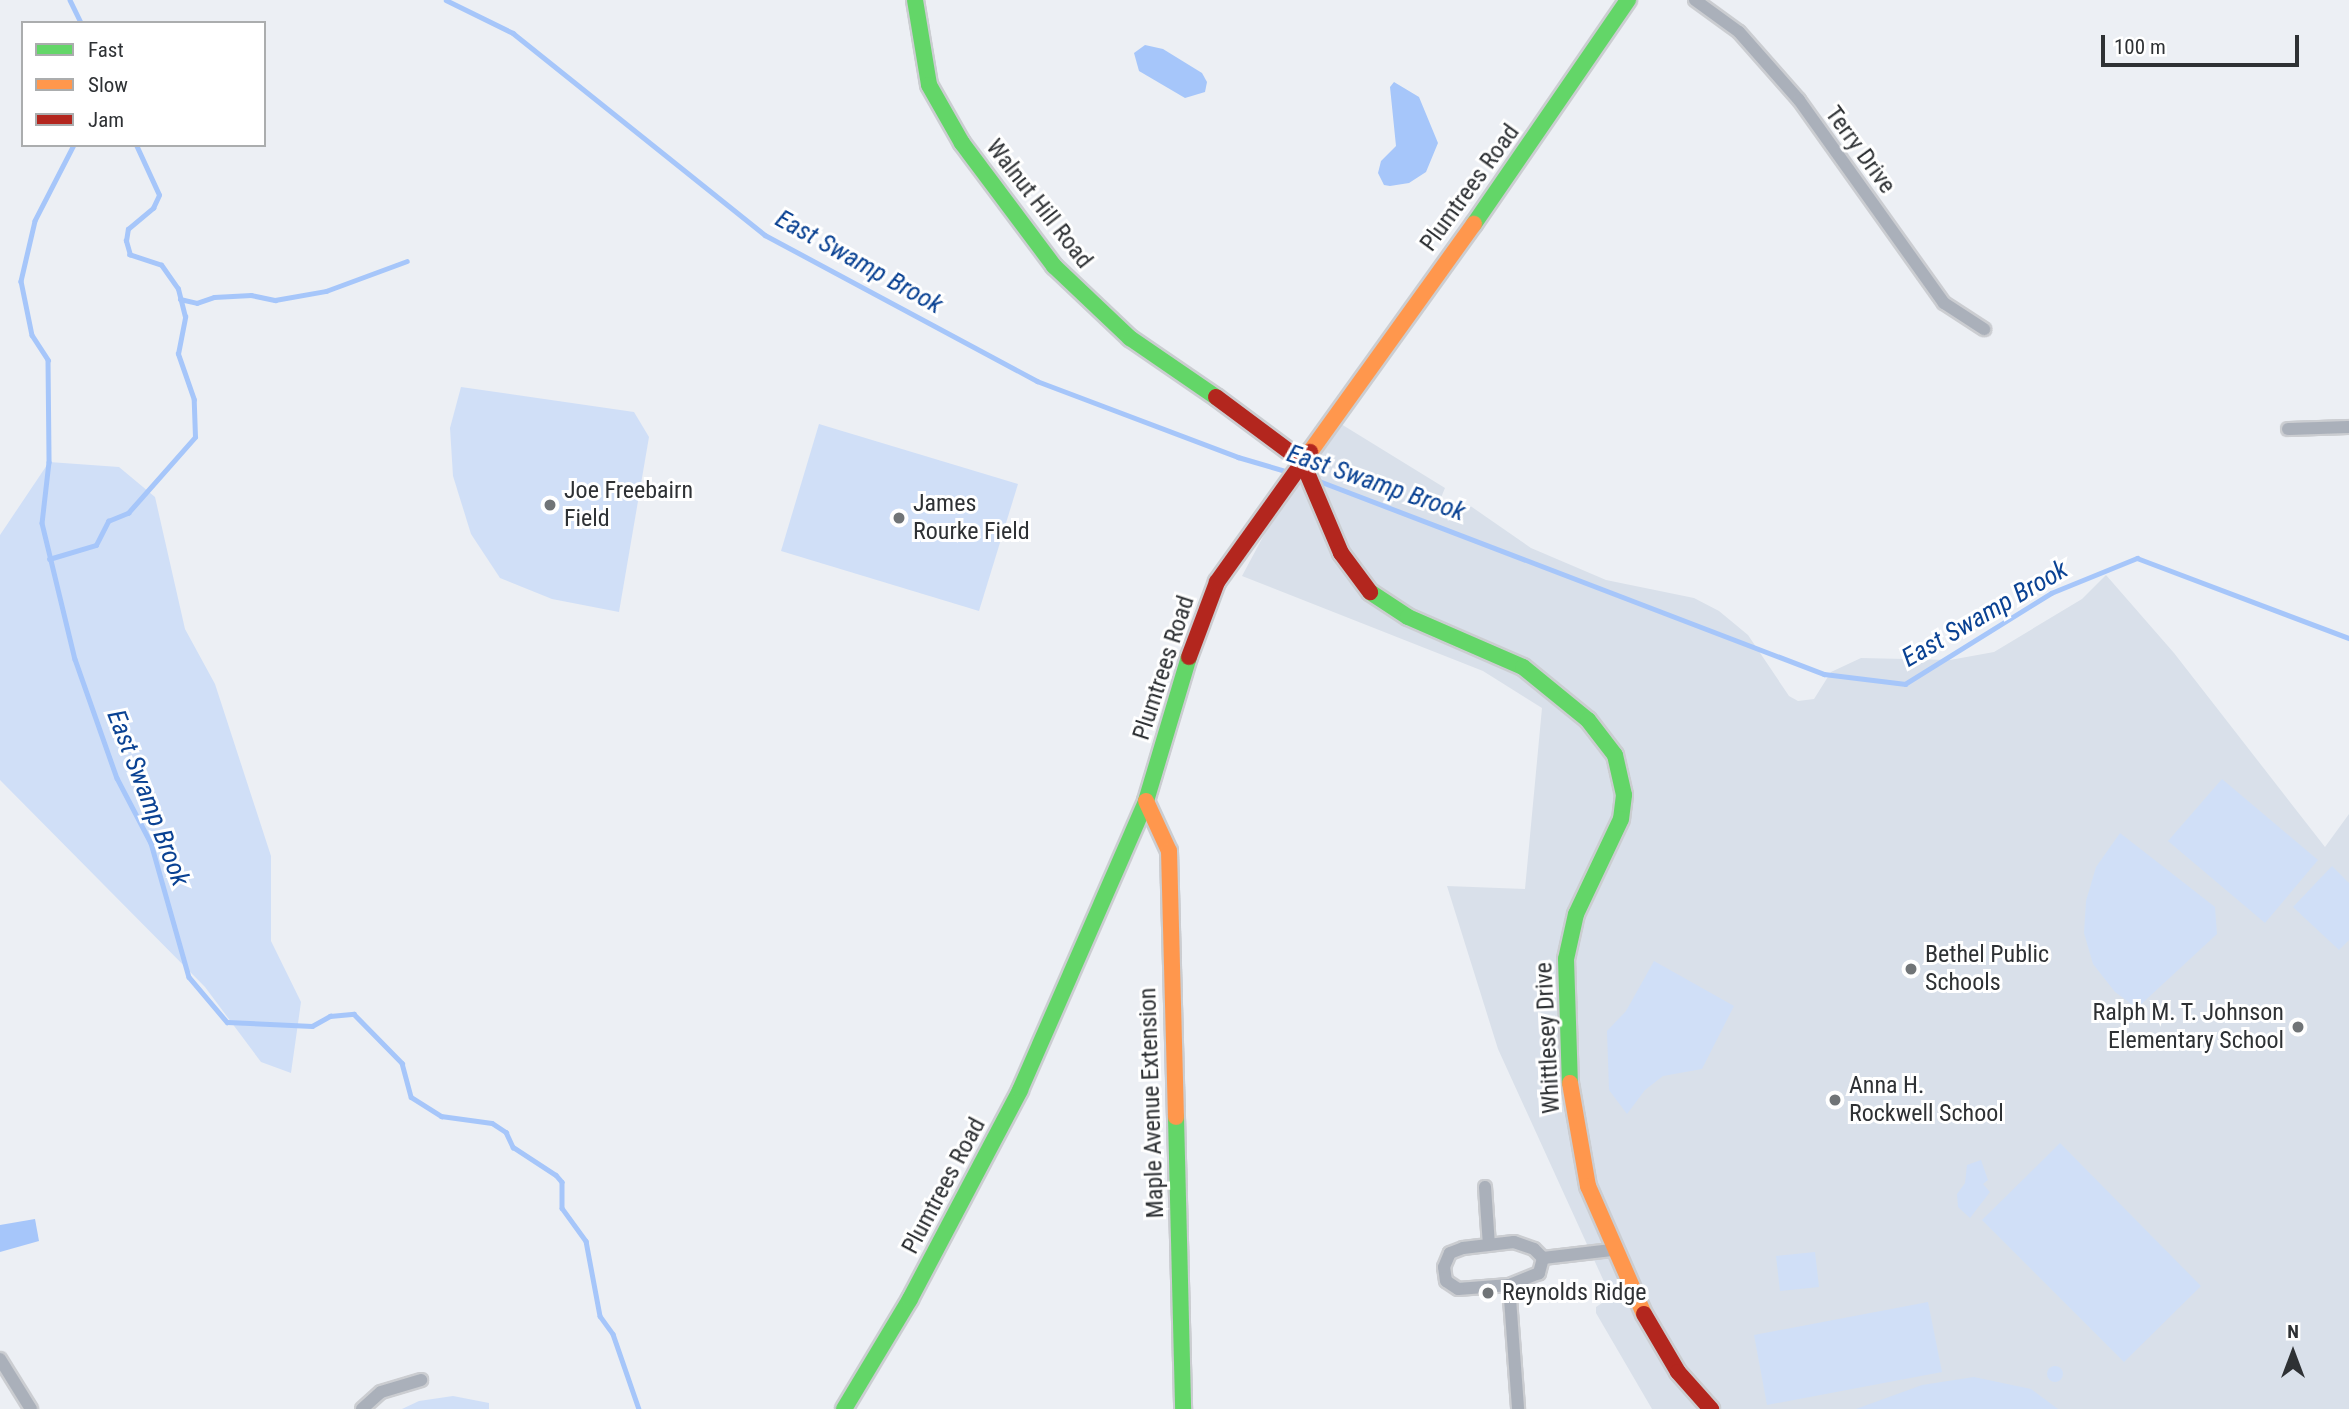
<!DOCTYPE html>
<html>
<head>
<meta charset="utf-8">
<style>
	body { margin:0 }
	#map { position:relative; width:2349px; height:1409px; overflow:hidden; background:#eceff4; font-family:"Roboto Condensed",sans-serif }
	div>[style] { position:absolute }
	.built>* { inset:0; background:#d9e0ea }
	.green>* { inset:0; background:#d0dff7 }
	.round { border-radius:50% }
	.water>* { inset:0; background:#a6c6fa }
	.stream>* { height:4.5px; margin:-2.25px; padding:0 2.25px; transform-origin:2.25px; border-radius:2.25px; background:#a6c6fa }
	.roads { filter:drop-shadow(2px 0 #cbcdd1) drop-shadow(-2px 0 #cbcdd1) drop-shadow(0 2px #cbcdd1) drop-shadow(0 -2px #cbcdd1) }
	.street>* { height:12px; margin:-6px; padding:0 6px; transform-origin:6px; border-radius:6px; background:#aab0ba }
	.fast>* { height:16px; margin:-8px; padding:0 8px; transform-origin:8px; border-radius:8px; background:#63d668 }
	.slow>* { height:16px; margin:-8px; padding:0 8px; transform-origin:8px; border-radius:8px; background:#ff974d }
	.jam>* { height:16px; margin:-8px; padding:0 8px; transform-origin:8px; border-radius:8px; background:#b3261e }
	.dots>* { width:19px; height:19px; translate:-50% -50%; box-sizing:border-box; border:4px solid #fff; border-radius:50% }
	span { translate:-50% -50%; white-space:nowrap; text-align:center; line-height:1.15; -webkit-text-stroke:6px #fff; paint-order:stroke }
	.street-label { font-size:24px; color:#2e3134 }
	.poi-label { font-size:24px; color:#2e3134 }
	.left { translate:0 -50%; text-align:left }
	.right { translate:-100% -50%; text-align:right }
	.water-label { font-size:26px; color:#0a4293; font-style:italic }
	.legend { position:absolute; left:21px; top:21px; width:245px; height:126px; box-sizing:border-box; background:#fff; border:2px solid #abadae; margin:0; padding:9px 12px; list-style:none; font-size:21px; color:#2e3134 }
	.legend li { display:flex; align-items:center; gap:14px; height:35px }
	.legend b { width:35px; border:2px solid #abadae }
	.north { position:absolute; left:2258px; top:1318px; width:70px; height:70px; -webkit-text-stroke:5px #fff; paint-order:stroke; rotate:0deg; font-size:19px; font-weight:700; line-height:28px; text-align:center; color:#2e3134 }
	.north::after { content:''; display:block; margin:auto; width:24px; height:32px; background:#2e3134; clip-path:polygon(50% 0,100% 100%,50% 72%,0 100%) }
	.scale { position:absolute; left:2101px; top:35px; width:198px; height:32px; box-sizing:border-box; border:4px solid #2e3134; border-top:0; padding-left:9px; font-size:21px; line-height:24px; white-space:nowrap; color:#2e3134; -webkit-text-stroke:5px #fff; paint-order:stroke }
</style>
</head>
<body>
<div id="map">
	<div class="built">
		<div style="clip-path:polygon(1341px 424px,1445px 488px,1440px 500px,1469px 505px,1531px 548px,1606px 580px,1694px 598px,1719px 611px,1748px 635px,1789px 696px,1798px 701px,1814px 699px,1831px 672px,1861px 658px,1950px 660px,1994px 652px,2082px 599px,2106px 575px,2174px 653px,2325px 847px,2349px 814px,2349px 1409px,1652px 1409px,1596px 1313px,1596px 1307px,1611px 1297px,1498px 1049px,1447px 886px,1525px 889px,1542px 708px,1483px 671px,1242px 576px,1265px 533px)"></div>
	</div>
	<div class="green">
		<div style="clip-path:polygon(461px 387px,634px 412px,649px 437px,619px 612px,552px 599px,500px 578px,471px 534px,453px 476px,450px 428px)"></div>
		<div style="clip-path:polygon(819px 424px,1018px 484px,979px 611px,781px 551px)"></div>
		<div style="clip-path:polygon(49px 462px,119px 467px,155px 497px,185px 629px,215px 684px,271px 856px,271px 941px,301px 1002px,291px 1073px,261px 1062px,205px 987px,0 780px,0 535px)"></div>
		<div style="clip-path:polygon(2222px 779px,2318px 860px,2265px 923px,2168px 841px)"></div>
		<div style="clip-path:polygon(2120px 833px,2215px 907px,2217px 934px,2137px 1008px,2115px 992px,2093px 964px,2084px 933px,2086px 901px,2096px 867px)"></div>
		<div style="clip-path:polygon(2332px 866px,2349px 883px,2349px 940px,2339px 950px,2293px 907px)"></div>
		<div style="clip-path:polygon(1654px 961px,1734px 1006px,1702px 1069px,1663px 1076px,1645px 1090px,1627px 1114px,1609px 1090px,1607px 1031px,1626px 1011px)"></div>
		<div style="clip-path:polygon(2060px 1143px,2201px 1286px,2124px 1362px,1982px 1220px)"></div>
		<div style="clip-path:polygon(1981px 1160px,1988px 1180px,1983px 1184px,1990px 1192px,1970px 1218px,1958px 1207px,1957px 1194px,1965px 1183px,1967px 1165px)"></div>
		<div style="clip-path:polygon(1815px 1252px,1819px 1287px,1780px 1291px,1776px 1256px)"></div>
		<div style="clip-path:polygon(1928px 1302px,1942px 1372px,1767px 1405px,1754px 1335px)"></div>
		<div class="round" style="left:2047px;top:1366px;width:16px;height:16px"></div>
		<div style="clip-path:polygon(1974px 1377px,2031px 1389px,2058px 1409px,1856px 1409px,1922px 1385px)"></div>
		<div style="clip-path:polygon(453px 1396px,489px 1403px,489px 1409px,402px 1409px,419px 1401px)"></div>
	</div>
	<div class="water">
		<div style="clip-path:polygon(1145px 45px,1163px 49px,1202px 73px,1207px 82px,1205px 92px,1185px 98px,1139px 71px,1134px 53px)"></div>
		<div style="clip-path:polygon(1394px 82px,1419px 97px,1438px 143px,1426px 172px,1409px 183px,1390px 186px,1384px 185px,1378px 173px,1381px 161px,1396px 146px,1390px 87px)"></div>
		<div style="clip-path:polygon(35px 1219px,39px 1241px,0 1252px,0 1225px)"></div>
	</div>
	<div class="stream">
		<div style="left:70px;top:0;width:25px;rotate:64deg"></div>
		<div style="left:446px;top:0;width:75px;rotate:26.2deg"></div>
		<div style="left:513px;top:33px;width:323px;rotate:38.7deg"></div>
		<div style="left:765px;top:235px;width:309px;rotate:28.2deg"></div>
		<div style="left:1037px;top:381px;width:215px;rotate:20.7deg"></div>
		<div style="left:1238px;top:457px;width:53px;rotate:16.4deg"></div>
		<div style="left:74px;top:145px;width:85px;rotate:117.2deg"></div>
		<div style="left:35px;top:221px;width:62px;rotate:103.1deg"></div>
		<div style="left:21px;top:281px;width:55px;rotate:78.5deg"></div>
		<div style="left:32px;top:335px;width:30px;rotate:57deg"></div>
		<div style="left:48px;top:360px;width:102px;rotate:89.4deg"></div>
		<div style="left:49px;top:462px;width:61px;rotate:96.5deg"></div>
		<div style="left:42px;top:523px;width:140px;rotate:76.4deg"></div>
		<div style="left:75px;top:659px;width:126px;rotate:70.6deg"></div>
		<div style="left:117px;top:778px;width:73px;rotate:62.4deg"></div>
		<div style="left:151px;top:843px;width:139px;rotate:74.2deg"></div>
		<div style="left:189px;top:977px;width:59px;rotate:49.8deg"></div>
		<div style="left:227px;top:1022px;width:85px;rotate:2.7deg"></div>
		<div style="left:312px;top:1026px;width:21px;rotate:-29deg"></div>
		<div style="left:330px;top:1016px;width:24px;rotate:-5deg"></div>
		<div style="left:354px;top:1014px;width:69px;rotate:45.6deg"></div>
		<div style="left:402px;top:1063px;width:35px;rotate:75deg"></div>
		<div style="left:411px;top:1097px;width:36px;rotate:32deg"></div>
		<div style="left:441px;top:1116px;width:51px;rotate:7.8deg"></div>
		<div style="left:492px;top:1123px;width:17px;rotate:33deg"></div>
		<div style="left:506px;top:1132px;width:17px;rotate:65deg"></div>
		<div style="left:513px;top:1147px;width:51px;rotate:33.1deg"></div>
		<div style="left:556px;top:1175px;width:9px;rotate:49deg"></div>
		<div style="left:562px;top:1182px;width:26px;rotate:90deg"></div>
		<div style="left:562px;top:1208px;width:41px;rotate:54deg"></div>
		<div style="left:586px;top:1241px;width:76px;rotate:79.4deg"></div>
		<div style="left:600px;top:1316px;width:22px;rotate:54deg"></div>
		<div style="left:613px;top:1334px;width:79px;rotate:70.9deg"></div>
		<div style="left:180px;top:299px;width:17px;rotate:13deg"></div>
		<div style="left:197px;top:303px;width:18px;rotate:-19deg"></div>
		<div style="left:214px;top:297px;width:37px;rotate:-3deg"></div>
		<div style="left:251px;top:295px;width:25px;rotate:12deg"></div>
		<div style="left:275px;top:300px;width:52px;rotate:-10deg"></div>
		<div style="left:326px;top:291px;width:86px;rotate:-20.3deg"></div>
		<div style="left:1314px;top:479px;width:546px;rotate:20.92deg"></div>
		<div style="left:1824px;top:674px;width:82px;rotate:7deg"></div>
		<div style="left:1905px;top:684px;width:172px;rotate:-31.9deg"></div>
		<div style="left:2051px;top:593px;width:93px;rotate:-22.1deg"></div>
		<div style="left:2137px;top:558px;width:227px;rotate:20.7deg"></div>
		<div style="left:49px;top:559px;width:49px;rotate:-16.6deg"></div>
		<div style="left:96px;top:545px;width:27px;rotate:-63deg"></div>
		<div style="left:108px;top:521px;width:22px;rotate:-22deg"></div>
		<div style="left:128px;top:513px;width:101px;rotate:-48.6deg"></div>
		<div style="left:195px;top:437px;width:37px;rotate:-92deg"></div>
		<div style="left:194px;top:400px;width:49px;rotate:-109.2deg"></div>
		<div style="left:178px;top:354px;width:38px;rotate:-79deg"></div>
		<div style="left:185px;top:317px;width:29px;rotate:-104deg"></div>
		<div style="left:178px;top:289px;width:29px;rotate:-125deg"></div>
		<div style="left:161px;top:265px;width:33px;rotate:-162deg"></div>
		<div style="left:130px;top:255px;width:15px;rotate:-106deg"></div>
		<div style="left:126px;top:241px;width:12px;rotate:-81deg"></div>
		<div style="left:128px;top:229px;width:33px;rotate:-40deg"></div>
		<div style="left:153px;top:208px;width:14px;rotate:-65deg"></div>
		<div style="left:159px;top:195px;width:55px;rotate:-114.7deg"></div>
	</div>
	<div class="roads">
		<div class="street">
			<div style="left:1695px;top:0;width:54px;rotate:36deg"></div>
			<div style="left:1739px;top:32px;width:91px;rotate:48.6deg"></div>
			<div style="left:1799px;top:100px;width:249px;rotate:54.5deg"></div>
			<div style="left:1944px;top:303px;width:48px;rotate:33deg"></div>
			<div style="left:2288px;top:429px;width:61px;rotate:-1.9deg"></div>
			<div style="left:1485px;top:1187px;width:58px;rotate:86.1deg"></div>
			<div style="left:1543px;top:1258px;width:16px;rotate:105deg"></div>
			<div style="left:1539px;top:1273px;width:32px;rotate:158deg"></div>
			<div style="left:1509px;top:1285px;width:51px;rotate:175.5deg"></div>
			<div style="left:1458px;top:1289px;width:14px;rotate:-146deg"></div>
			<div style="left:1446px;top:1281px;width:14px;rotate:-98deg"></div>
			<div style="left:1444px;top:1267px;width:15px;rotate:-67deg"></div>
			<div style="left:1450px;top:1253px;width:14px;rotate:-21deg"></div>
			<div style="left:1463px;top:1248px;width:51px;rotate:-6.7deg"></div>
			<div style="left:1514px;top:1242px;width:21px;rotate:19deg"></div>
			<div style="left:1534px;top:1249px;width:13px;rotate:45deg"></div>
			<div style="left:1543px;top:1258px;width:69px;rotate:-6.6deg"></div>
			<div style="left:1509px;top:1285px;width:124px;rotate:85.8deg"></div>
			<div style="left:0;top:1359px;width:59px;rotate:58.2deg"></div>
			<div style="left:362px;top:1409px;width:25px;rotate:-42deg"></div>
			<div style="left:381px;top:1392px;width:42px;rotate:-16.7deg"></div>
		</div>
		<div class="fast">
			<div style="left:915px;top:0;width:86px;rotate:80.6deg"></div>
			<div style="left:929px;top:85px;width:67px;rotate:60.4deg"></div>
			<div style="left:962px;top:143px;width:154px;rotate:53.2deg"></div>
			<div style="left:1054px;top:266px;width:105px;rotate:43.5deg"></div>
			<div style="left:1130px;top:338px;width:104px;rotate:34.5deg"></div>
			<div style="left:1474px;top:224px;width:272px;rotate:-55.5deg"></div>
			<div style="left:1370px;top:592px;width:45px;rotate:33.3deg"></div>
			<div style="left:1408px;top:617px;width:125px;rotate:23.5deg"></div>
			<div style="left:1523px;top:667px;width:84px;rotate:39.2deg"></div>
			<div style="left:1588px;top:720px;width:44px;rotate:52.4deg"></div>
			<div style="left:1615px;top:755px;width:41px;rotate:77.3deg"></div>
			<div style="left:1624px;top:795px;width:24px;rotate:97deg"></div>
			<div style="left:1621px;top:819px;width:105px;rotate:115.3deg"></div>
			<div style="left:1576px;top:914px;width:46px;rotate:102.5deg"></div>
			<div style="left:1566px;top:959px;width:124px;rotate:88.2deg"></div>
			<div style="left:1176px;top:1117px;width:292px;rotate:88.6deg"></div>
			<div style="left:844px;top:1409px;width:128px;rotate:-59deg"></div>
			<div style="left:910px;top:1299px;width:236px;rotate:-62.2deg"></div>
			<div style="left:1020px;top:1090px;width:315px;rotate:-66.4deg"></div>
			<div style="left:1146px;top:801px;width:150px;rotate:-73.4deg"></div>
		</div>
		<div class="slow">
			<div style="left:1310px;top:452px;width:281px;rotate:-54.3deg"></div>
			<div style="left:1146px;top:801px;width:55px;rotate:65.3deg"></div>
			<div style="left:1169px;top:851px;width:266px;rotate:88.5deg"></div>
			<div style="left:1570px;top:1083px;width:105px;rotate:80.1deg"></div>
			<div style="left:1588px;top:1186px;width:140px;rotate:66.4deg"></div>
		</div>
		<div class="jam">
			<div style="left:1216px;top:397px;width:107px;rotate:36.7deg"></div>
			<div style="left:1302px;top:461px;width:100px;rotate:67deg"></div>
			<div style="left:1341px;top:553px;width:49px;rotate:53.4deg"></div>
			<div style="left:1189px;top:657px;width:80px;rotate:-69.5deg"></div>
			<div style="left:1217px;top:582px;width:160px;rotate:-54.4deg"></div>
			<div style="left:1644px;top:1314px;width:67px;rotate:59.6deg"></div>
			<div style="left:1678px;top:1372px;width:50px;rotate:48.3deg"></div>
		</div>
	</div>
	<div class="dots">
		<div style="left:550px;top:505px;background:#707477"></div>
		<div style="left:899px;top:518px;background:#707477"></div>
		<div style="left:1911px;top:969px;background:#707477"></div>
		<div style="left:2298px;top:1027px;background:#707477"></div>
		<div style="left:1835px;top:1100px;background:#707477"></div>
		<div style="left:1488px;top:1293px;background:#707477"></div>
	</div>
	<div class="street-label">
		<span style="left:1860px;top:150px;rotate:54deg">Terry Drive</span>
		<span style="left:1470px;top:188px;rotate:-54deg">Plumtrees Road</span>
		<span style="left:1039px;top:204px;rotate:52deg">Walnut Hill Road</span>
		<span style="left:1164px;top:668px;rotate:-72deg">Plumtrees Road</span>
		<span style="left:1548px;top:1038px;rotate:-93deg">Whittlesey Drive</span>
		<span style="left:1152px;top:1103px;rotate:-92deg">Maple Avenue Extension</span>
		<span style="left:944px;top:1186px;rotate:-62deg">Plumtrees Road</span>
	</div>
	<div class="poi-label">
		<span class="left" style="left:564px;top:505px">Joe Freebairn<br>Field</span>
		<span class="left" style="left:913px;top:518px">James<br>Rourke Field</span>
		<span class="left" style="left:1925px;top:969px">Bethel Public<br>Schools</span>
		<span class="right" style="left:2284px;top:1027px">Ralph M. T. Johnson<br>Elementary School</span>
		<span class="left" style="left:1849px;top:1100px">Anna H.<br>Rockwell School</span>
		<span class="left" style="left:1502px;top:1293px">Reynolds Ridge</span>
	</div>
	<div class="water-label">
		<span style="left:859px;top:262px;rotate:29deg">East Swamp Brook</span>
		<span style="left:1376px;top:483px;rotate:19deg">East Swamp Brook</span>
		<span style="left:1985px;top:614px;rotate:-30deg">East Swamp Brook</span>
		<span style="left:148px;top:798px;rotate:69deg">East Swamp Brook</span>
	</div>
	<ul class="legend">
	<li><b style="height:9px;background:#63d668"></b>Fast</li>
	<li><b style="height:9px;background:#ff974d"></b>Slow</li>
	<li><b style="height:9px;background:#b3261e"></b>Jam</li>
	</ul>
	<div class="north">N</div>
	<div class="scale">100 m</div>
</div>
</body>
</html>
